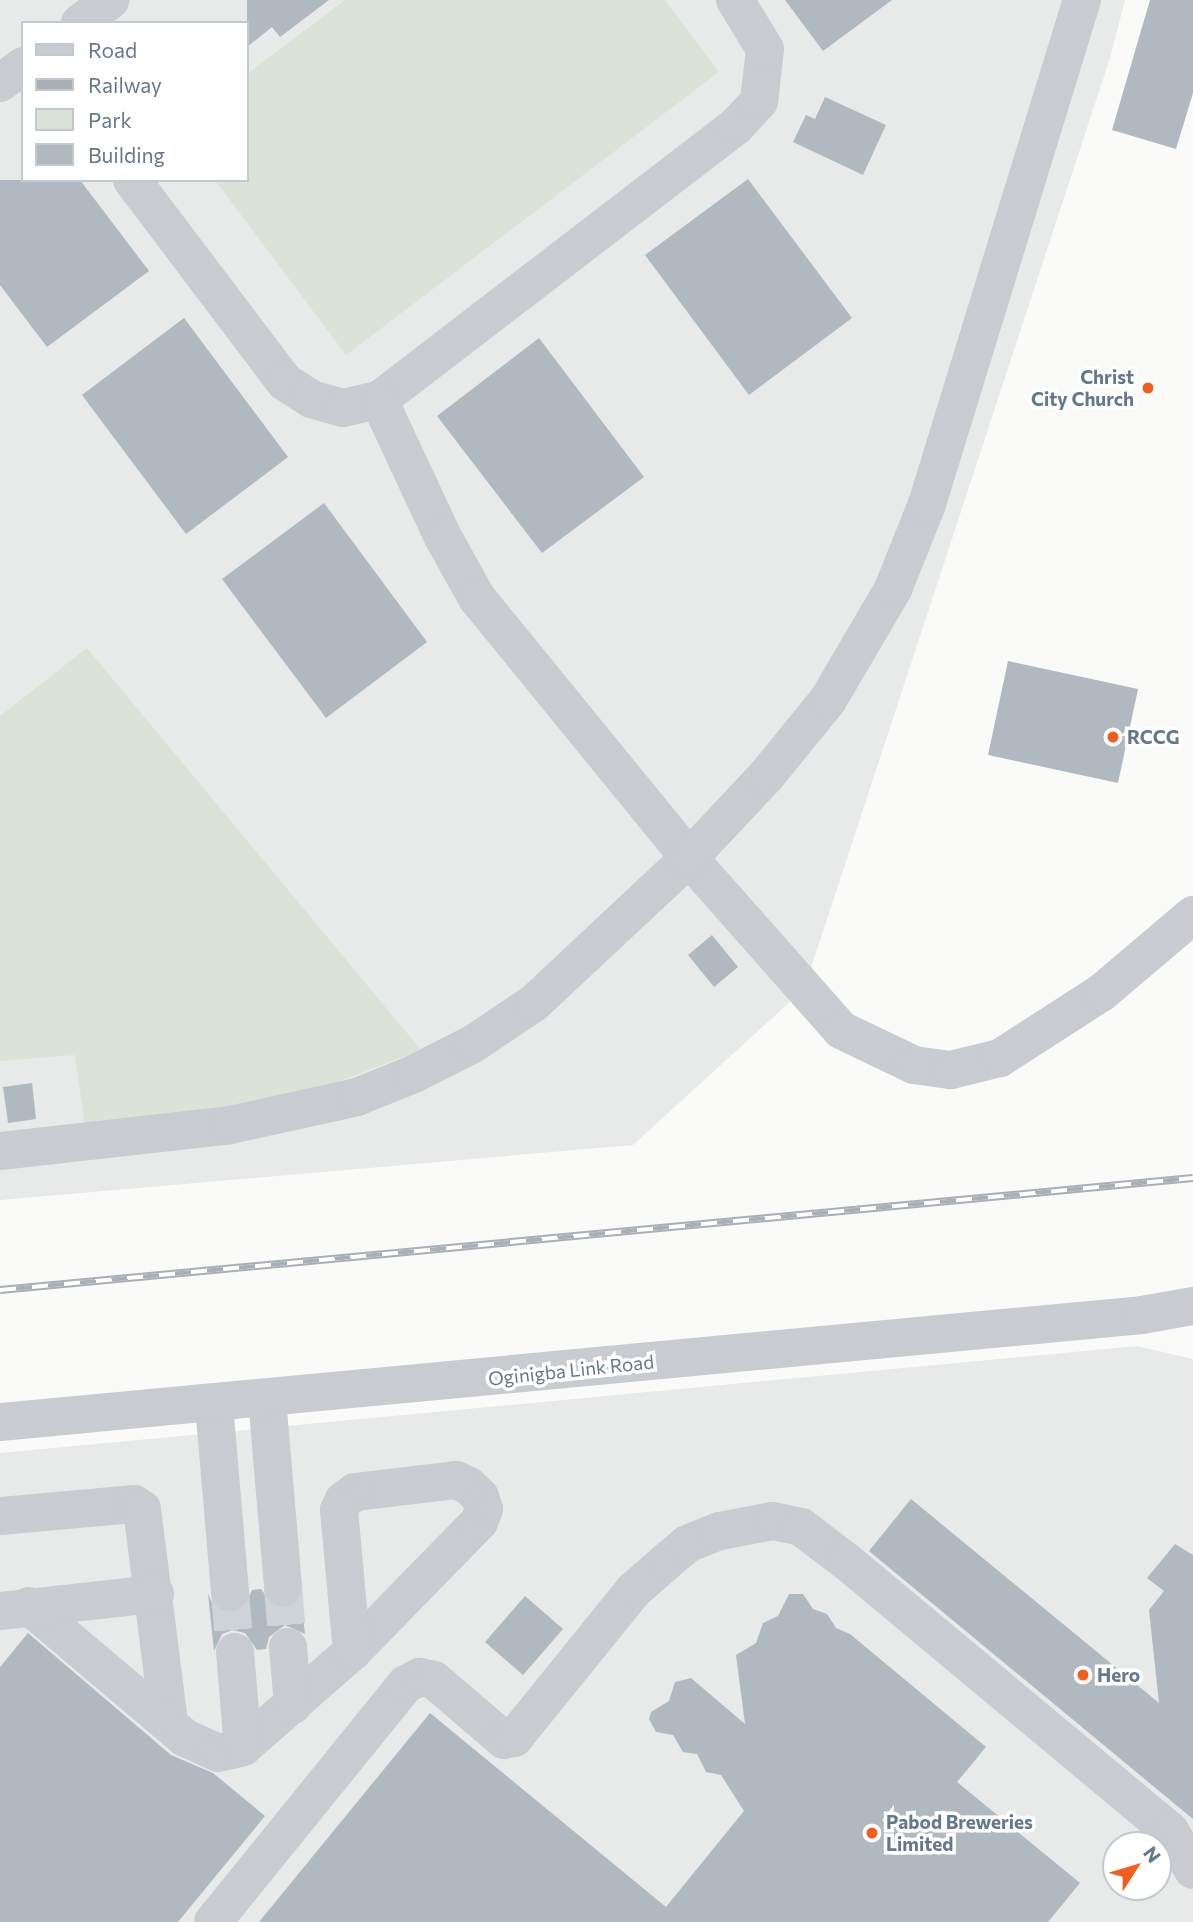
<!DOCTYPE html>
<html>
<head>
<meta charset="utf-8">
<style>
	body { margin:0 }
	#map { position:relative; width:1193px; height:1922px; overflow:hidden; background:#fafaf8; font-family:Commissioner,sans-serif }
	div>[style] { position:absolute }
	.built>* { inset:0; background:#e8e9e9 }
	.green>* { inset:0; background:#dbe2d8 }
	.building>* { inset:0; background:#b0b8c0 }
	.minor-tunnel>* { height:38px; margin-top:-19px; transform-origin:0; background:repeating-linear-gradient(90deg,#ced3d8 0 38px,transparent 0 57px) }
	.minor>* { height:38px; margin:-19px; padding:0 19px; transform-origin:19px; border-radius:19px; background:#c8cbd0 }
	.rail>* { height:8px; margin-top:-4px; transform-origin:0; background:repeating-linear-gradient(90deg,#fff 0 16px,#a9afb6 0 32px); box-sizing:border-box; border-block:2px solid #a9afb6 }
	.dots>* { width:19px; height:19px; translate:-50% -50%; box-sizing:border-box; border:4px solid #fff; border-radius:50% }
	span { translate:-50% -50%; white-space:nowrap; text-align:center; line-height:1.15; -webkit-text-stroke:7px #fff; paint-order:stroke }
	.poi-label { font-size:19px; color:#66788c; font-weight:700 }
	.right { translate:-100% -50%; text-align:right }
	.left { translate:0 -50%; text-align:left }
	.street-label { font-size:19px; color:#66788c }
	.legend { position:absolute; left:21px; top:21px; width:228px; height:161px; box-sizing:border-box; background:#fff; border:2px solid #c2c9d1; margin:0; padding:9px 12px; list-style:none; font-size:21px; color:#66788c }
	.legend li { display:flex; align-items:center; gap:14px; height:35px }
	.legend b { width:35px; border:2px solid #c2c9d1 }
	.north { position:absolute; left:1102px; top:1831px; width:70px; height:70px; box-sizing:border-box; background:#fff; border:2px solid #c2c9d1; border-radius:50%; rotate:53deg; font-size:19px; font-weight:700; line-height:28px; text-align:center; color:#66788c }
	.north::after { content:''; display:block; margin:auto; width:24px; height:32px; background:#f45e1d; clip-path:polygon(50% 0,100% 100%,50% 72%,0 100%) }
</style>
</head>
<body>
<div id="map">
	<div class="built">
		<div style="clip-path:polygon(evenodd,0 0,1125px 0,1110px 58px,811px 968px,791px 1001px,633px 1145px,0 1200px,0 0,23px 23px,247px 23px,247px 180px,23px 180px,23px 23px)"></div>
		<div style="clip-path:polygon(evenodd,1137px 1346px,1193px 1359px,1193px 1922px,0 1922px,0 1453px,1137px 1346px,1116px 1845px,1158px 1845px,1158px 1887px,1116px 1887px,1116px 1845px)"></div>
	</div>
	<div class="green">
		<div style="clip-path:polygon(345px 0,665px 0,719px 72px,346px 355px,215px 180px,247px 180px,247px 74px)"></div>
		<div style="clip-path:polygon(87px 648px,421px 1050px,324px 1087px,218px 1114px,85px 1125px,75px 1055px,0 1061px,0 716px)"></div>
	</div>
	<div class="building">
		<div style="clip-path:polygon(247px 0,329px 0,280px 37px,272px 27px,247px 47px)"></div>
		<div style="clip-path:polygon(785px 0,892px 0,823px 51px)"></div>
		<div style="clip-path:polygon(1150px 0,1193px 0,1193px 93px,1176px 149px,1112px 130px)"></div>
		<div style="clip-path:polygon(825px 97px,886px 125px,863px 175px,793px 142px,806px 115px,815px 119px)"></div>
		<div style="clip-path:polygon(748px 179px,852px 318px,749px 395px,645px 255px)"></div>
		<div style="clip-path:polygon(0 180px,80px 180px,149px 271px,47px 347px,0 285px)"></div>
		<div style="clip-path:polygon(184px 318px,288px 457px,186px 534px,82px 395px)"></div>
		<div style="clip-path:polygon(539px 338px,644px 477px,542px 553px,437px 416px)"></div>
		<div style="clip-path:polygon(324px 503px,427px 642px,326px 718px,222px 579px)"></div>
		<div style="clip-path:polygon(1008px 661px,1138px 689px,1118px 783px,988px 755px)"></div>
		<div style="clip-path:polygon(712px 935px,738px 967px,714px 987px,688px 955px)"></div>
		<div style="clip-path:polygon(32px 1083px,36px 1119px,8px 1123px,3px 1087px)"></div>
		<div style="clip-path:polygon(911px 1499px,1159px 1703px,1149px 1610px,1164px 1591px,1147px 1578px,1175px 1544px,1193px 1555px,1193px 1819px,869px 1551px)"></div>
		<div style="clip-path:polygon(261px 1589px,274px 1607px,286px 1609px,301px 1599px,305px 1634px,285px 1625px,269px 1637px,266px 1649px,257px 1650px,245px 1633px,232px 1630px,222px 1634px,214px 1651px,208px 1594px,213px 1605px,231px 1614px,243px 1609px,252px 1590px)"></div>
		<div style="clip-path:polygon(789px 1594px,803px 1594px,813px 1609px,827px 1614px,836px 1628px,850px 1634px,986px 1747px,957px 1782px,1080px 1883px,1048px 1922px,259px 1922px,430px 1713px,666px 1907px,744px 1811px,721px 1775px,706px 1772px,697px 1754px,683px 1752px,673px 1735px,656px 1732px,649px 1719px,651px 1712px,669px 1701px,675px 1682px,691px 1678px,745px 1724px,736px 1655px,756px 1643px,763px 1623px,778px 1616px)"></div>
		<div style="clip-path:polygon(525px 1596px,563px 1629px,523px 1675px,485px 1642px)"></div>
		<div style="clip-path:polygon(28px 1633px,171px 1755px,213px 1773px,265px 1816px,178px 1922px,0 1922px,0 1667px)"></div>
	</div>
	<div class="minor-tunnel">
		<div style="left:283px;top:1587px;width:60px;rotate:85.2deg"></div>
		<div style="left:230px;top:1592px;width:60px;rotate:85.2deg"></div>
	</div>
	<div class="minor">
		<div style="left:80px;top:23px;width:38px;rotate:-37deg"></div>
		<div style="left:0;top:83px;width:29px;rotate:-36deg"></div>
		<div style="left:132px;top:180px;width:253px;rotate:52.9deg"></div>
		<div style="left:285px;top:382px;width:31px;rotate:33deg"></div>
		<div style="left:311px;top:399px;width:33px;rotate:16deg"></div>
		<div style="left:343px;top:408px;width:37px;rotate:-13deg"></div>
		<div style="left:379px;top:400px;width:450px;rotate:-37.5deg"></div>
		<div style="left:736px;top:126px;width:34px;rotate:-47deg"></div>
		<div style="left:759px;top:101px;width:52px;rotate:-83.4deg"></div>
		<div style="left:765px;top:49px;width:57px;rotate:-121.5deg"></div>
		<div style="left:379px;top:400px;width:151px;rotate:65deg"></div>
		<div style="left:443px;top:537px;width:70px;rotate:60.9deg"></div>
		<div style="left:477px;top:598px;width:335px;rotate:50.8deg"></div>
		<div style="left:689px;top:858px;width:230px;rotate:48.5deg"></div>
		<div style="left:841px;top:1030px;width:81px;rotate:25.6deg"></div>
		<div style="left:914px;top:1065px;width:37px;rotate:8deg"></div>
		<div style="left:951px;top:1070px;width:50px;rotate:-13.8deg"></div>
		<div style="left:1000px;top:1058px;width:120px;rotate:-32.8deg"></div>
		<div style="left:1101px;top:993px;width:121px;rotate:-40.3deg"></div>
		<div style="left:0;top:1151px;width:231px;rotate:-6.4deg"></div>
		<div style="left:230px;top:1125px;width:130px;rotate:-12.4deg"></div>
		<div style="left:357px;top:1097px;width:61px;rotate:-22deg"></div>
		<div style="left:414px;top:1074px;width:66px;rotate:-27deg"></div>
		<div style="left:473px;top:1044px;width:73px;rotate:-33.9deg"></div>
		<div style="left:534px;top:1003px;width:212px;rotate:-43.1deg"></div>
		<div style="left:689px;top:858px;width:114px;rotate:-46.8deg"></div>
		<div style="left:767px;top:775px;width:97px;rotate:-50.9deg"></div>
		<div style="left:828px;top:700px;width:129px;rotate:-59.6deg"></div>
		<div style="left:893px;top:589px;width:92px;rotate:-68.2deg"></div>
		<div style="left:927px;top:504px;width:527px;rotate:-72.91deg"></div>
		<div style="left:267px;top:1399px;width:189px;rotate:85.1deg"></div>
		<div style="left:214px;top:1405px;width:188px;rotate:85.1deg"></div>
		<div style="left:0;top:1422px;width:1147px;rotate:-5.35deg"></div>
		<div style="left:1142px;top:1315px;width:52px;rotate:-10deg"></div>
		<div style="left:0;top:1516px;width:135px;rotate:-5.1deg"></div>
		<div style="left:134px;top:1504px;width:9px;rotate:32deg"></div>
		<div style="left:142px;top:1509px;width:217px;rotate:82.8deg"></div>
		<div style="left:29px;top:1606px;width:204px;rotate:40.2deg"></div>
		<div style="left:185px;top:1738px;width:36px;rotate:24deg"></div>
		<div style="left:218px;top:1753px;width:26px;rotate:-13deg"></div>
		<div style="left:243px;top:1747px;width:145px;rotate:-41.1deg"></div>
		<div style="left:352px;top:1652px;width:182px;rotate:-45.7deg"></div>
		<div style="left:479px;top:1522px;width:14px;rotate:-69deg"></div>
		<div style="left:484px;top:1509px;width:13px;rotate:-108deg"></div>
		<div style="left:480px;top:1497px;width:16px;rotate:-135deg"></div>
		<div style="left:469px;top:1486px;width:14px;rotate:-155deg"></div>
		<div style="left:456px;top:1480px;width:102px;rotate:173.2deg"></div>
		<div style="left:355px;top:1492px;width:14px;rotate:144deg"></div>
		<div style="left:344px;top:1500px;width:11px;rotate:117deg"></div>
		<div style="left:339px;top:1510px;width:143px;rotate:84.8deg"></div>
		<div style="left:0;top:1611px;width:156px;rotate:-6.3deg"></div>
		<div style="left:288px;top:1647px;width:58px;rotate:85.1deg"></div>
		<div style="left:235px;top:1652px;width:95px;rotate:85.2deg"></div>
		<div style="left:213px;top:1922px;width:306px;rotate:-51deg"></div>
		<div style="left:406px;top:1684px;width:16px;rotate:-27deg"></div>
		<div style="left:420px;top:1677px;width:14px;rotate:12deg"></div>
		<div style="left:434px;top:1680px;width:92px;rotate:40.6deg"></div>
		<div style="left:504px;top:1740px;width:10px;rotate:-11deg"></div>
		<div style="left:514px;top:1738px;width:191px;rotate:-51deg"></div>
		<div style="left:634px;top:1590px;width:44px;rotate:-41.3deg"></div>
		<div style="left:667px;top:1561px;width:26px;rotate:-40deg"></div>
		<div style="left:687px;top:1544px;width:35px;rotate:-22deg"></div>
		<div style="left:720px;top:1531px;width:54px;rotate:-10.7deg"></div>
		<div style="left:773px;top:1521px;width:29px;rotate:12deg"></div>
		<div style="left:801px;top:1527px;width:56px;rotate:37.1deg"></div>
		<div style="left:846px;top:1561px;width:422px;rotate:39.8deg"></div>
		<div style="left:1170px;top:1831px;width:45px;rotate:59.5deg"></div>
	</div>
	<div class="rail">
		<div style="left:0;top:1290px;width:1198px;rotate:-5.36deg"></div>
	</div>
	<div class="dots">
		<div style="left:1148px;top:388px;background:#f45e1d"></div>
		<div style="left:1113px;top:737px;background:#f45e1d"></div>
		<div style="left:1083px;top:1675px;background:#f45e1d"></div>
		<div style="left:872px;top:1833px;background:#f45e1d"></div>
	</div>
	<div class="poi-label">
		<span class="right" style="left:1134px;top:388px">Christ<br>City Church</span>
		<span class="left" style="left:1127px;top:737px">RCCG</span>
		<span class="left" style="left:1097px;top:1675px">Hero</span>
		<span class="left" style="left:886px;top:1833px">Pabod Breweries<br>Limited</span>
	</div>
	<div class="street-label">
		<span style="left:571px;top:1370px;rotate:-6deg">Oginigba Link Road</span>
	</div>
	<ul class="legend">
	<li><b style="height:9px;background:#c8cbd0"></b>Road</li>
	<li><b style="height:9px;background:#a9afb6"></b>Railway</li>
	<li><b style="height:19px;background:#dbe2d8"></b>Park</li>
	<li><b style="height:19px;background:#b0b8c0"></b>Building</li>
	</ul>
	<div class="north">N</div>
</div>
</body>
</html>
